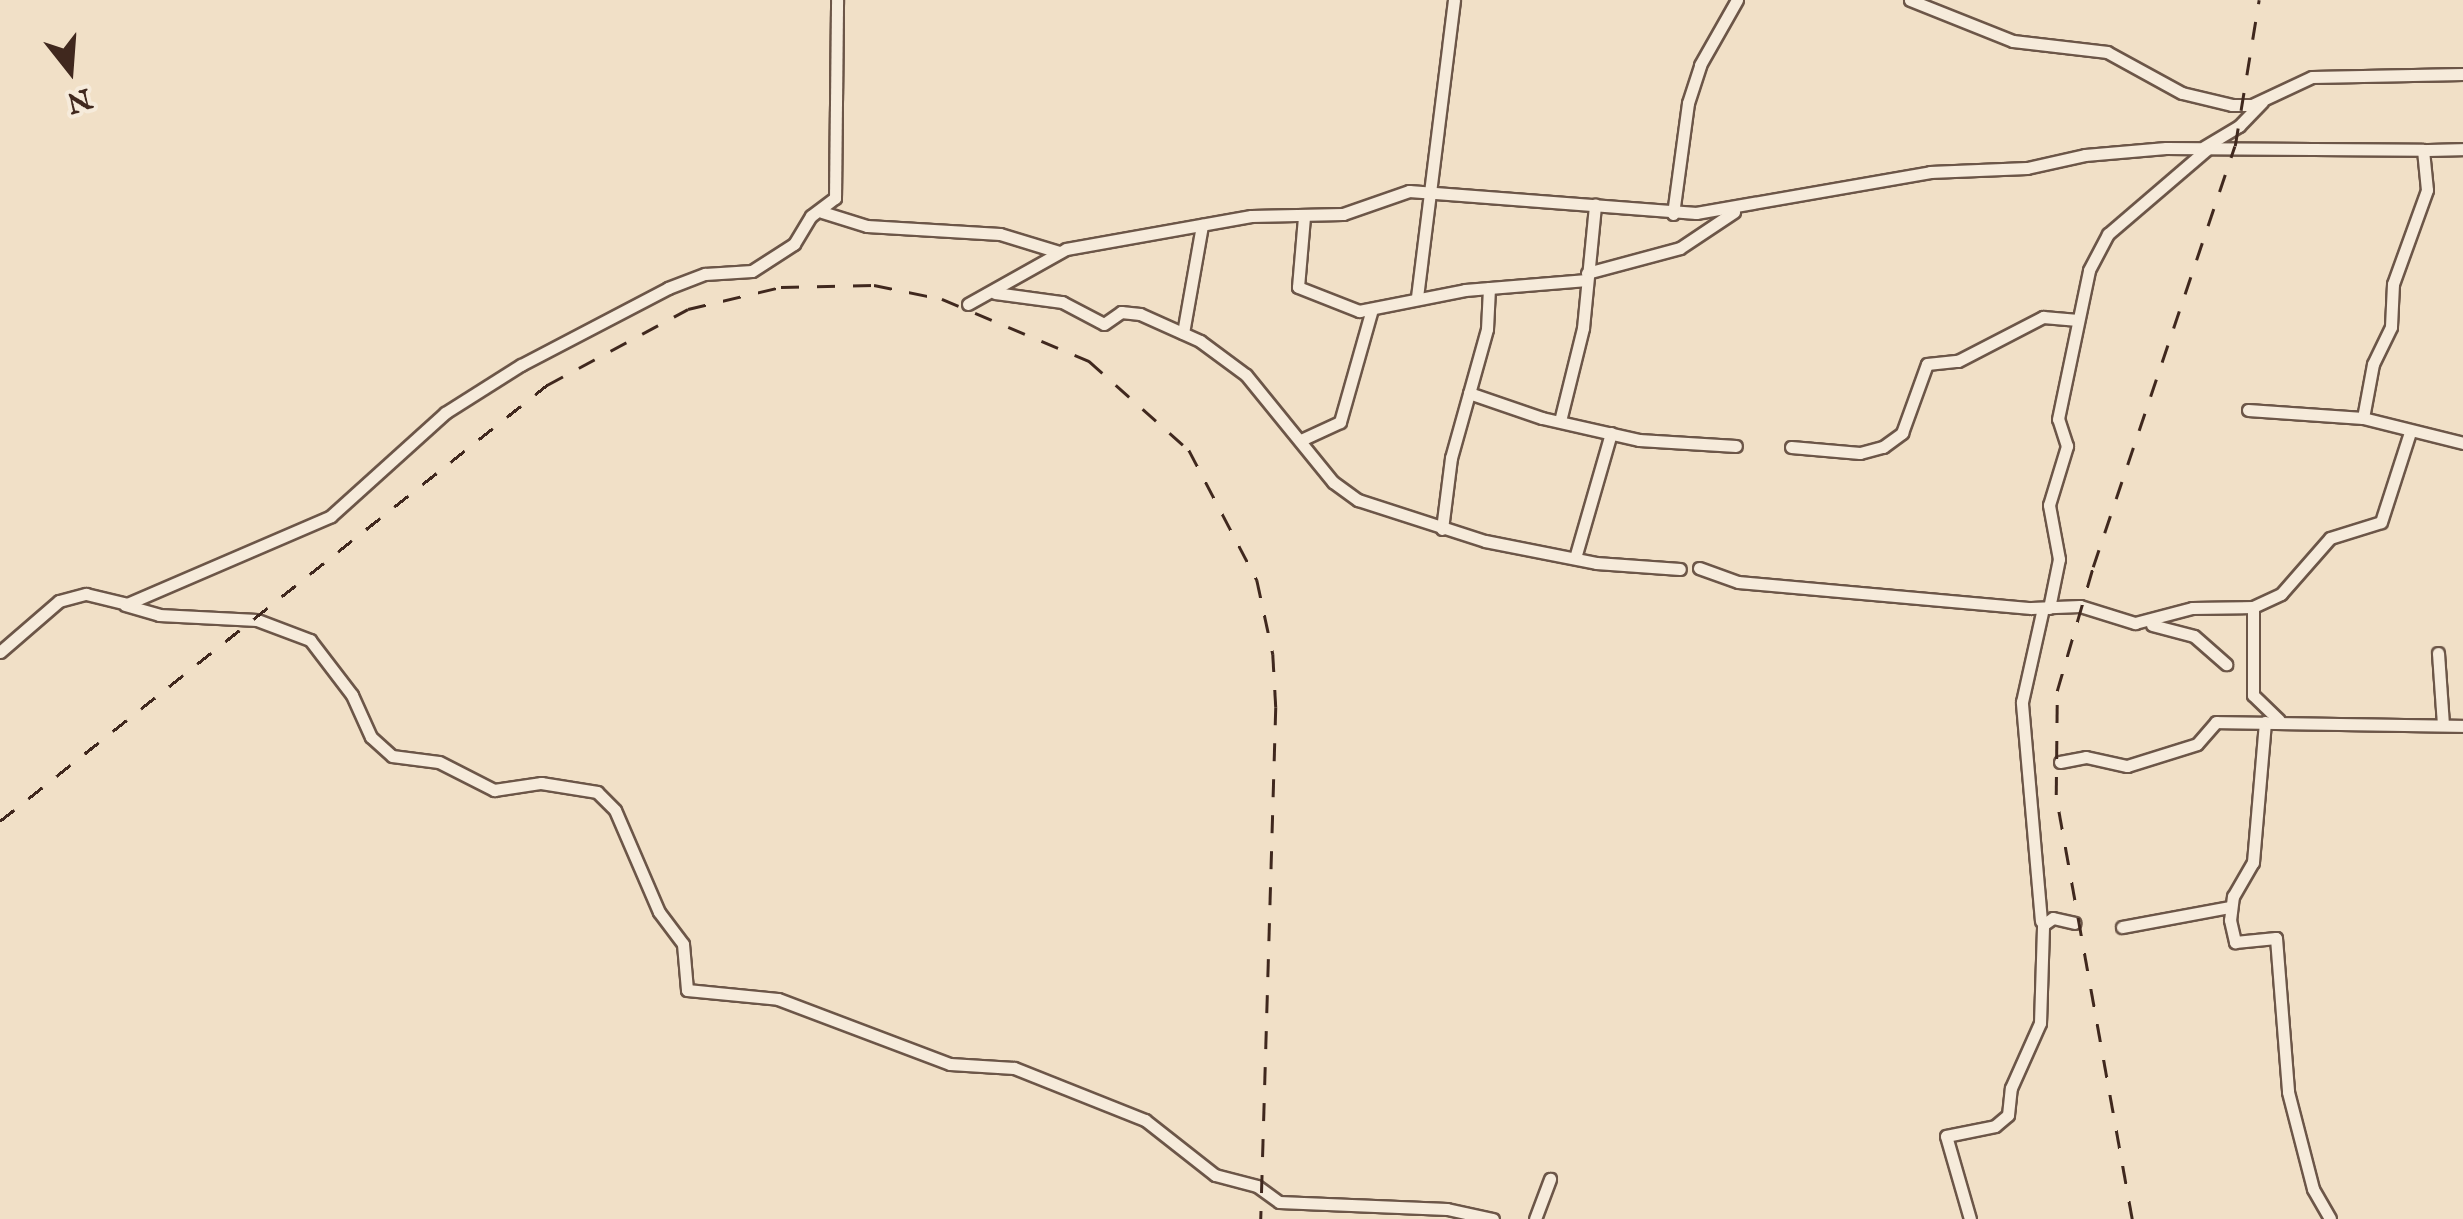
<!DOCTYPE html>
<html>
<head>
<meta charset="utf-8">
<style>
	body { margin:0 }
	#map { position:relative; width:2463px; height:1219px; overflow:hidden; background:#f1e0c7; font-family:"IM FELL English",serif }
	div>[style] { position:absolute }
	.roads { filter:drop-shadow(2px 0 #6c5648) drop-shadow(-2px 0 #6c5648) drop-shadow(0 2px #6c5648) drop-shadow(0 -2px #6c5648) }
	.minor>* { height:11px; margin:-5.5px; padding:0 5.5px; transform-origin:5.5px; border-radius:5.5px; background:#f6ebdb }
	.rail>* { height:2.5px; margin-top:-1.25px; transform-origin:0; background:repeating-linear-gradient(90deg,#40281e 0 18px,transparent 0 36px) }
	span { translate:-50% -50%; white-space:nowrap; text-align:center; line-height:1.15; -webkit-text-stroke:10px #f6ebdb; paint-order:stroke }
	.north { position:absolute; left:20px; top:20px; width:100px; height:100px; -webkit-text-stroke:8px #f6ebdb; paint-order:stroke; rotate:163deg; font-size:28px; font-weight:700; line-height:40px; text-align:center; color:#40281e }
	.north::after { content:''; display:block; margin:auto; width:35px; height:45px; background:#40281e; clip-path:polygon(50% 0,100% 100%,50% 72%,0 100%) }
</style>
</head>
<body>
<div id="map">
	<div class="roads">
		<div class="minor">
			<div style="left:1910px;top:0;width:111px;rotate:21.7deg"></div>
			<div style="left:2013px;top:41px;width:95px;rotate:6.7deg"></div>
			<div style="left:2107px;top:52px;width:85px;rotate:28.7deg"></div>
			<div style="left:2182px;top:93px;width:51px;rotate:13.5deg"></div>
			<div style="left:2232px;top:105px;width:20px"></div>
			<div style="left:2252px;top:105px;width:66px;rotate:-25deg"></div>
			<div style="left:2312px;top:77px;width:151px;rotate:-1.1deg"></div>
			<div style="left:2204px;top:147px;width:41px;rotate:-31deg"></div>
			<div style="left:2239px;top:126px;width:33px;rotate:-46deg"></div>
			<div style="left:2423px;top:150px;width:40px;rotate:-1.4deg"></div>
			<div style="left:822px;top:212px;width:47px;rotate:17.3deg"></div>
			<div style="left:867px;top:226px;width:133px;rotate:3.4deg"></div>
			<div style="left:1000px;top:234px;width:62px;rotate:17deg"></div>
			<div style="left:1673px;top:214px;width:112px;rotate:-82.3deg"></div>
			<div style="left:1688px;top:103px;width:40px;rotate:-72deg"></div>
			<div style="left:1700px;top:65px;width:75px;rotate:-60.4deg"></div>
			<div style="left:1304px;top:217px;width:70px;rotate:94.9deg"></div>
			<div style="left:1298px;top:287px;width:66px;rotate:21.5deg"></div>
			<div style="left:1359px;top:311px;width:108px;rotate:-11.2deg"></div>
			<div style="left:1465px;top:290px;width:122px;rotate:-4.7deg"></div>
			<div style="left:1587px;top:273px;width:96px;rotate:-15deg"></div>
			<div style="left:1680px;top:248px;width:65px;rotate:-33.7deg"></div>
			<div style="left:995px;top:293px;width:68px;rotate:7.7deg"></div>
			<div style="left:1062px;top:302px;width:47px;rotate:27.6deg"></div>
			<div style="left:1104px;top:324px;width:21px;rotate:-35deg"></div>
			<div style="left:1121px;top:312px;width:19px;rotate:6deg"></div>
			<div style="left:1140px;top:314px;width:66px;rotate:24.2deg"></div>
			<div style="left:1200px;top:341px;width:57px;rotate:36.5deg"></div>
			<div style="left:1246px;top:375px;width:138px;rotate:50.9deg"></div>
			<div style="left:1333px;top:482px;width:31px;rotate:36deg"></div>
			<div style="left:1358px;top:500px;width:133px;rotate:17.9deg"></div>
			<div style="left:1485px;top:541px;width:113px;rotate:11.2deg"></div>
			<div style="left:1596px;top:563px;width:84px;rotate:4.1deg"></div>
			<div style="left:1417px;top:297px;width:299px;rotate:-82.9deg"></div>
			<div style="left:968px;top:304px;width:112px;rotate:-29.3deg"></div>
			<div style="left:1066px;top:249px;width:188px;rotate:-10.1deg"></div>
			<div style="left:1251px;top:216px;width:92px;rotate:-1.2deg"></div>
			<div style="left:1343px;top:214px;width:70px;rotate:-19.2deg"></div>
			<div style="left:1409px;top:191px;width:288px;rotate:4.4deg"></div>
			<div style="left:1696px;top:213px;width:238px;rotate:-9.9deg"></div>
			<div style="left:1930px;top:172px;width:97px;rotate:-2.4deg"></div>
			<div style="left:2027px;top:168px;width:59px;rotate:-12.6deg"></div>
			<div style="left:2085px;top:155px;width:81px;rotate:-4.9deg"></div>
			<div style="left:2166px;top:148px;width:257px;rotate:0.4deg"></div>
			<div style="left:2423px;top:150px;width:40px;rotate:84.3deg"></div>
			<div style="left:2427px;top:190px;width:100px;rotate:109.9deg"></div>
			<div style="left:2393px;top:284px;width:43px;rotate:92.7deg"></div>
			<div style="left:2391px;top:327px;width:41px;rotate:115.9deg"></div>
			<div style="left:2373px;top:364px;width:55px;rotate:100.5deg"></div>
			<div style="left:1183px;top:333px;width:110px;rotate:-80deg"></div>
			<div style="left:1469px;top:393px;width:77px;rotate:18.9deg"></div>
			<div style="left:1542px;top:418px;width:99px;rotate:12.8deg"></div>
			<div style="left:1639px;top:440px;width:97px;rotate:3.5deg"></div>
			<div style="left:2248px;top:410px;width:115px;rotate:4deg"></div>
			<div style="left:2363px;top:418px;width:103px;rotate:14deg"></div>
			<div style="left:1560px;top:421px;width:96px;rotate:-76.1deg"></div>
			<div style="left:1583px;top:328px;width:124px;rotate:-84.4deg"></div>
			<div style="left:1301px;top:440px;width:43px;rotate:-24.8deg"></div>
			<div style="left:1340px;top:422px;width:117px;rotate:-74.2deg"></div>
			<div style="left:1791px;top:447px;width:69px;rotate:5deg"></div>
			<div style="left:1860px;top:453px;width:24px;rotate:-15deg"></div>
			<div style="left:1883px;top:447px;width:24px;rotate:-36deg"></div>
			<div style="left:1902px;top:433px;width:73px;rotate:-70.1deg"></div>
			<div style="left:1927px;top:364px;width:31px;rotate:-6deg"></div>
			<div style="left:1958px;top:361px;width:96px;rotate:-27.4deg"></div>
			<div style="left:2043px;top:317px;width:32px;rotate:5deg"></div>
			<div style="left:1442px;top:529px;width:72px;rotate:-82.8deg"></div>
			<div style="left:1451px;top:458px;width:134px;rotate:-74.4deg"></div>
			<div style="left:1487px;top:329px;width:41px;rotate:-87.2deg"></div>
			<div style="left:1575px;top:558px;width:130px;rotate:-73.9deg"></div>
			<div style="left:1699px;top:568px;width:41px;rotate:19.7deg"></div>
			<div style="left:1738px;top:582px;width:294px;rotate:5.1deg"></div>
			<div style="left:2031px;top:608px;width:49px;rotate:-2.3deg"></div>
			<div style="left:2080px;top:606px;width:58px;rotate:17.2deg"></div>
			<div style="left:2135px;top:623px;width:59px;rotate:-14.7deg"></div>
			<div style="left:2192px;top:608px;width:61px;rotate:-0.9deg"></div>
			<div style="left:2253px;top:607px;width:31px;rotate:-25deg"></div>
			<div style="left:2281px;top:594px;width:74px;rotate:-48.8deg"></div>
			<div style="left:2330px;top:538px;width:53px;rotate:-17.4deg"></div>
			<div style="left:2381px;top:522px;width:95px;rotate:-72.1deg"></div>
			<div style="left:125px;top:605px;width:35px;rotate:16deg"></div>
			<div style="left:159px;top:615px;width:98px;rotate:2.9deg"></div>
			<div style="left:257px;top:620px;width:57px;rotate:20.7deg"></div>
			<div style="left:310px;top:640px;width:69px;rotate:52.6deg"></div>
			<div style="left:352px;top:695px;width:46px;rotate:65.7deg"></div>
			<div style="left:371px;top:737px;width:28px;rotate:42deg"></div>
			<div style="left:392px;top:756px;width:47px;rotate:7.3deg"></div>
			<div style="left:439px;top:762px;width:62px;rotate:27deg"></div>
			<div style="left:494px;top:790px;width:48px;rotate:-8.5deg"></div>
			<div style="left:541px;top:783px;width:57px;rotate:9.1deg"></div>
			<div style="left:597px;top:792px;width:25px;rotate:45deg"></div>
			<div style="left:615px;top:810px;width:111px;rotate:66.7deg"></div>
			<div style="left:659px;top:912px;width:40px;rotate:53deg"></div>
			<div style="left:683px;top:944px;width:46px;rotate:85deg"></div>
			<div style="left:687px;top:990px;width:91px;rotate:5.6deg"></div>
			<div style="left:778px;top:999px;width:184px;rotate:20.7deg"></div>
			<div style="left:950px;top:1064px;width:64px;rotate:3.6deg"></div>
			<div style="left:1014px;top:1068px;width:141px;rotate:21.7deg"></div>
			<div style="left:1145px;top:1120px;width:89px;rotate:38.2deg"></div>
			<div style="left:1215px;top:1175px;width:43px;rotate:14.7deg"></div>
			<div style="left:1257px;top:1186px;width:27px;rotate:36deg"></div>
			<div style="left:1279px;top:1202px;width:168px;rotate:2.4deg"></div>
			<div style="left:1447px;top:1209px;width:47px;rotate:12.3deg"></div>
			<div style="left:2253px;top:607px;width:88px;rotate:90deg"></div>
			<div style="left:2253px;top:695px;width:36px;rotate:44deg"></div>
			<div style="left:2049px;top:608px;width:50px;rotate:-78.5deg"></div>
			<div style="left:2059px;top:559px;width:55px;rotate:-100.5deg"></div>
			<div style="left:2049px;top:505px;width:62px;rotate:-73deg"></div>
			<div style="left:2067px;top:446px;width:28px;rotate:-108deg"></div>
			<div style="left:2058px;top:419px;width:152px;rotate:-78.2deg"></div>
			<div style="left:2089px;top:270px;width:41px;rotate:-62.2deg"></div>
			<div style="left:2108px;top:234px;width:129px;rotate:-40.6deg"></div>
			<div style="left:2152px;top:625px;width:43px;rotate:14.7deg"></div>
			<div style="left:2194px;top:636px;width:43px;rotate:41.2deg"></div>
			<div style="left:0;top:652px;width:78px;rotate:-40.8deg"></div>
			<div style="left:59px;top:601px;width:28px;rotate:-15deg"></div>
			<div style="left:86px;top:594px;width:42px;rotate:13.7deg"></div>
			<div style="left:127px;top:604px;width:222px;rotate:-23.3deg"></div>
			<div style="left:331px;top:516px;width:154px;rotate:-42.1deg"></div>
			<div style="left:445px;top:413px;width:90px;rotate:-32.3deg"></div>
			<div style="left:521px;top:365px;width:166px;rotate:-27.6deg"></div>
			<div style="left:668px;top:288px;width:40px;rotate:-21deg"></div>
			<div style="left:705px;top:274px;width:47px;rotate:-3.7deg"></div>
			<div style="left:752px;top:271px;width:50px;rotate:-32.7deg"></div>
			<div style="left:794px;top:244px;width:33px;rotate:-59deg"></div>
			<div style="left:811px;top:216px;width:30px;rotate:-37deg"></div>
			<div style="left:835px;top:198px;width:198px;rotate:-89.4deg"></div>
			<div style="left:2438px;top:653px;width:72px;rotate:86deg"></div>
			<div style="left:2265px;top:722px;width:141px;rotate:94.9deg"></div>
			<div style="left:2253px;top:862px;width:39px;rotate:120deg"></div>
			<div style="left:2233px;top:896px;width:24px;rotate:97deg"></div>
			<div style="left:2230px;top:920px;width:23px;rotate:77deg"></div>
			<div style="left:2235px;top:942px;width:41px;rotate:-5.6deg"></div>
			<div style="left:2276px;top:938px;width:154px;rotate:85.5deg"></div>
			<div style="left:2288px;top:1092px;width:100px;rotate:75.5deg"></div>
			<div style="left:2313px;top:1189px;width:34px;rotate:60deg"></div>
			<div style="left:2060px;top:762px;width:26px;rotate:-11deg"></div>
			<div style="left:2086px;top:757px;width:42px;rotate:12.4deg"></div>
			<div style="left:2127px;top:766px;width:73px;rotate:-17.4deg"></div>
			<div style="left:2197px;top:744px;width:29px;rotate:-49deg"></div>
			<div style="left:2216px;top:722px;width:247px;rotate:0.9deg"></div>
			<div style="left:2041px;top:921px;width:220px;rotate:-95deg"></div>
			<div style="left:2022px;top:702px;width:96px;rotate:-77.4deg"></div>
			<div style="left:2122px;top:927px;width:110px;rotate:-10.5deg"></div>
			<div style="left:1535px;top:1219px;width:43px;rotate:-69.4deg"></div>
			<div style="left:1970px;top:1219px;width:86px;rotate:-106.1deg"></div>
			<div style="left:1946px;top:1136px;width:50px;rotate:-11.5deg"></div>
			<div style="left:1995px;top:1126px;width:17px;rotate:-40deg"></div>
			<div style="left:2008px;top:1115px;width:27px;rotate:-84deg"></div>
			<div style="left:2011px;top:1088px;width:71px;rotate:-66deg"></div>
			<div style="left:2040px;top:1023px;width:98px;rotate:-88.2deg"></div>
			<div style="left:2043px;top:925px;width:12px;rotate:-35deg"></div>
			<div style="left:2053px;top:918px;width:22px;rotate:13deg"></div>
		</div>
	</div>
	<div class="rail">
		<div style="left:0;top:821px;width:700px;rotate:-38.56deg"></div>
		<div style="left:547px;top:385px;width:160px;rotate:-28.3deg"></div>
		<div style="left:688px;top:309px;width:96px;rotate:-13.3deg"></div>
		<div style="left:781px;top:287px;width:93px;rotate:-1.2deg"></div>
		<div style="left:874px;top:285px;width:69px;rotate:11.6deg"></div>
		<div style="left:942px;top:299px;width:160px;rotate:22.9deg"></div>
		<div style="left:1089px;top:361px;width:134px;rotate:41.7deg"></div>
		<div style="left:1189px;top:450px;width:147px;rotate:62.4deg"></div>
		<div style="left:1257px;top:580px;width:76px;rotate:77.8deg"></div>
		<div style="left:1273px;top:654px;width:53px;rotate:86.8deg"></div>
		<div style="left:1276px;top:707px;width:512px;rotate:91.68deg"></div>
		<div style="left:2132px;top:1219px;width:431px;rotate:-100.2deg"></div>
		<div style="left:2056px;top:795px;width:104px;rotate:-89.4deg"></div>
		<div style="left:2057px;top:691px;width:129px;rotate:-73.8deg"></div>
		<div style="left:2093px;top:567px;width:444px;rotate:-71.4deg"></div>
		<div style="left:2235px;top:146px;width:148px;rotate:-80.7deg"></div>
	</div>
	<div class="north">N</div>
</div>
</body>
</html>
